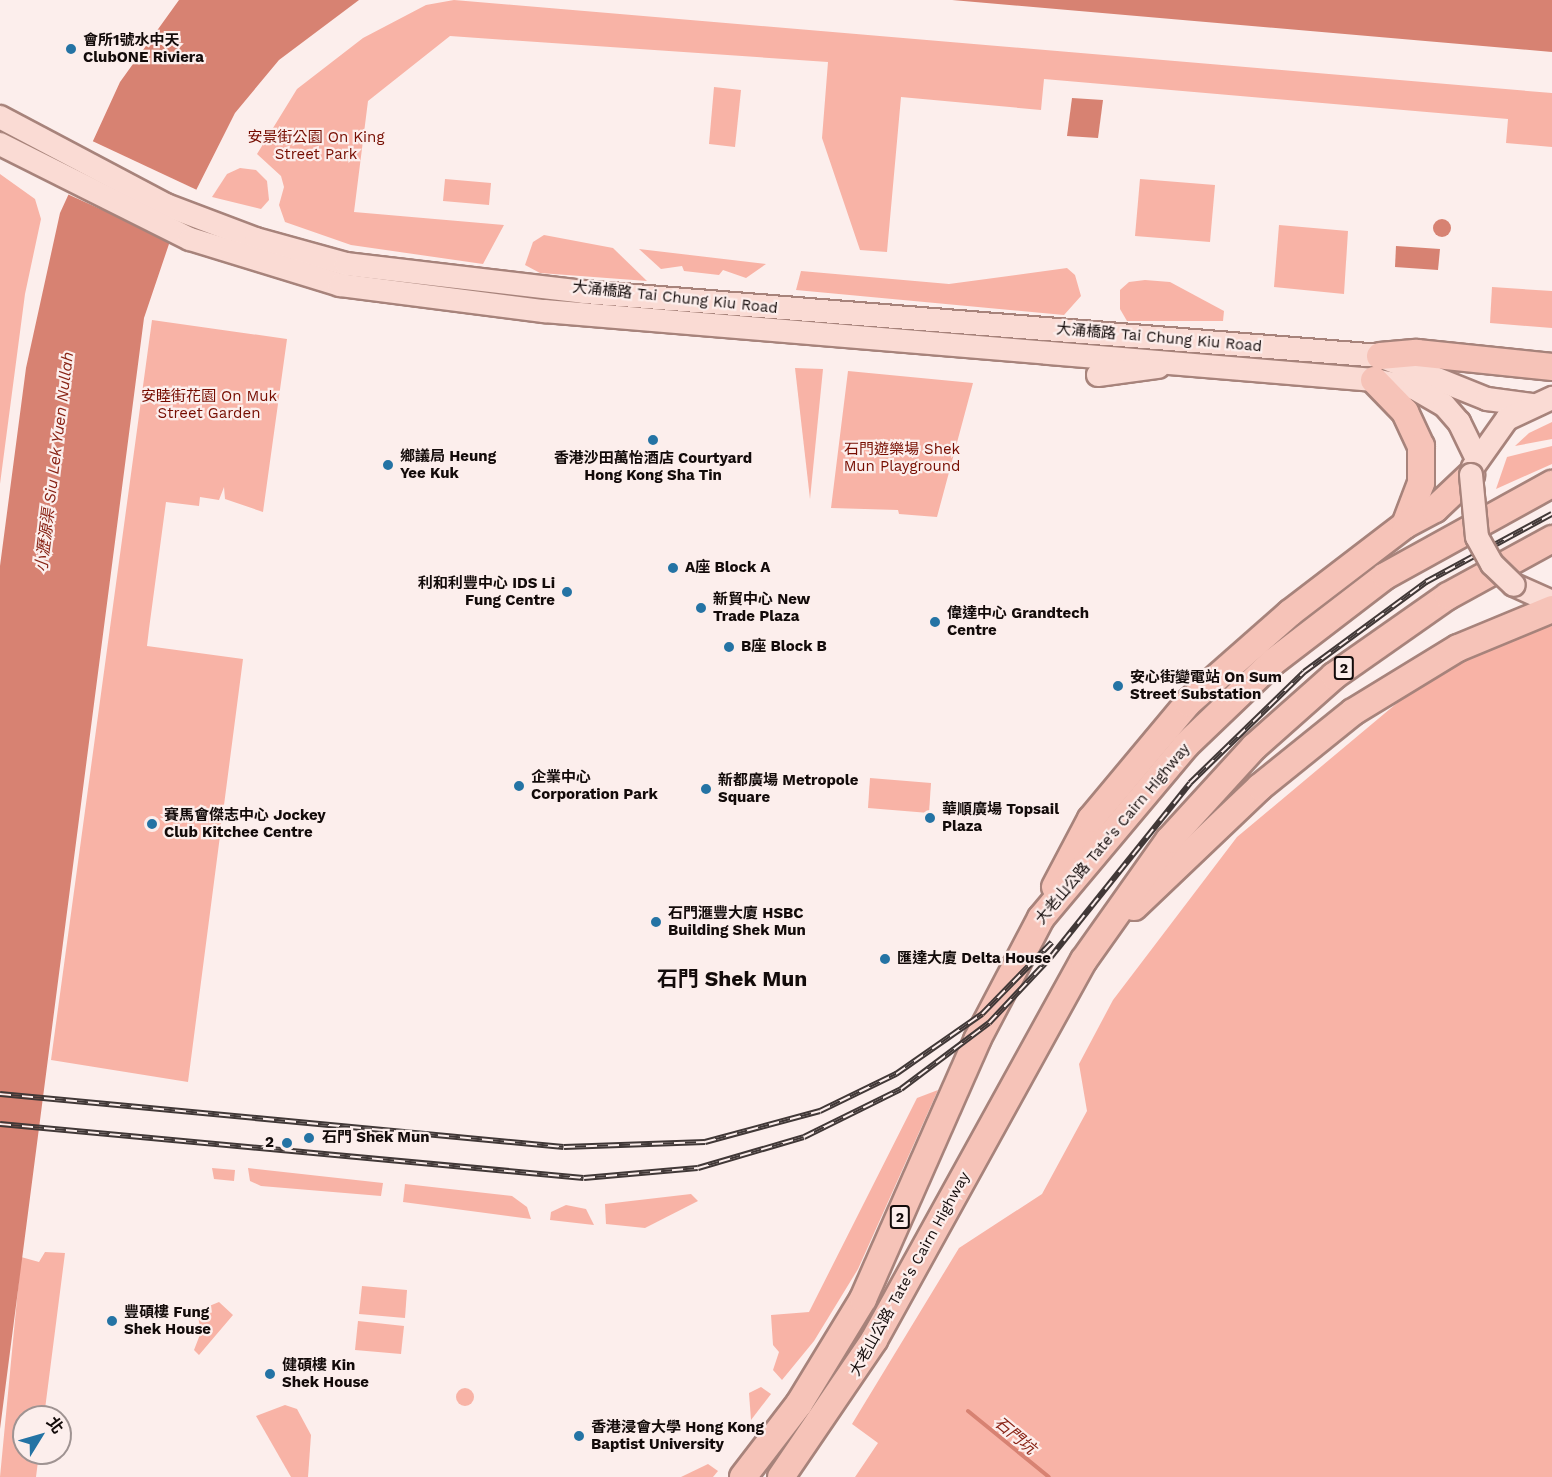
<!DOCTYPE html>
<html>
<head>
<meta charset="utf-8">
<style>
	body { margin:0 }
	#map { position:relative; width:1552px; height:1477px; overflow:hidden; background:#fceeec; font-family:"Work Sans","Noto Sans TC",sans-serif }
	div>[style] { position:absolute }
	.green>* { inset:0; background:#f8b3a6 }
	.round { border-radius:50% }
	.water>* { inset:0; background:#d78272 }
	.pier>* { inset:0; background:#fceeec }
	.stream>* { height:4px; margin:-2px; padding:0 2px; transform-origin:2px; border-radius:2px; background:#d78272 }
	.roads { filter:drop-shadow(2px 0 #a7837b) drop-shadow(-2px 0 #a7837b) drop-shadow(0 2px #a7837b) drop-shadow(0 -2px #a7837b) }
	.primary>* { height:22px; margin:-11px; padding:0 11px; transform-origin:11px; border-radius:11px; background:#fadbd4 }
	.highway>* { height:26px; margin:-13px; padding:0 13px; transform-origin:13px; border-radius:13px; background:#f6c3b8 }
	.rail>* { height:6px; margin-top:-3px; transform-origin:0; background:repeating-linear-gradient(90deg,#fceeec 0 11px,#413837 0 22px); box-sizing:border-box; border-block:2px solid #413837 }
	.bridges { filter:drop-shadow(2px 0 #a7837b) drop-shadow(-2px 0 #a7837b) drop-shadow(0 2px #a7837b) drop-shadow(0 -2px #a7837b) }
	.primary-bridge>* { height:22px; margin:-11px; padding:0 11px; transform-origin:11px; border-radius:11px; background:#fadbd4 }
	.dots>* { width:16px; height:16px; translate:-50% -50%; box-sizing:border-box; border:3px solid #fceeec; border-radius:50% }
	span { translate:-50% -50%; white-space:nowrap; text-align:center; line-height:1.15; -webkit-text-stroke:4.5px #fceeec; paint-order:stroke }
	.shield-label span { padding:2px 4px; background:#fceeec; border:2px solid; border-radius:4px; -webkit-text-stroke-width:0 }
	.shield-label { font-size:14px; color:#130b0a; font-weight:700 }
	.poi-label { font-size:15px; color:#130b0a; font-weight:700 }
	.left { translate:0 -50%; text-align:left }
	.right { translate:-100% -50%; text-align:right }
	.park-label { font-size:15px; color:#760d01 }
	.street-label { font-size:15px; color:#130b0a }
	.water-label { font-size:16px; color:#882214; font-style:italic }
	.district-label { font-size:21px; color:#130b0a; font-weight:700 }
	.north { position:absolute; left:12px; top:1405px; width:60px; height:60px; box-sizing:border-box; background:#fceeec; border:2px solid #9f9392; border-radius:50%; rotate:53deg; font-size:16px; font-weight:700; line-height:24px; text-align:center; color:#130b0a }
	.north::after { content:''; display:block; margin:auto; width:21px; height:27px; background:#2473a4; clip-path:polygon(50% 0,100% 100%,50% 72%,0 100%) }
</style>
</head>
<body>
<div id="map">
	<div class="green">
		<div style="clip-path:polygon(454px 0,1552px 93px,1552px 147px,1506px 143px,1508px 119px,1044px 79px,1041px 110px,901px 97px,887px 252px,860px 250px,822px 138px,828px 62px,450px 36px,368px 101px,354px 212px,504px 225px,483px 264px,351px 245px,285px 222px,279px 205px,284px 187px,281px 176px,257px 154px,297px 89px,363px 38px,426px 5px)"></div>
		<div style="clip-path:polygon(714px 87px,741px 90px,735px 147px,709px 144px)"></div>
		<div style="clip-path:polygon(240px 168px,256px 170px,267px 181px,269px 200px,261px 209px,212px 197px,227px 174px)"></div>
		<div style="clip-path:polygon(0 174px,35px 199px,41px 219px,25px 294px,0 484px)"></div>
		<div style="clip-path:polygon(445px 179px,491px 183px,489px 205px,443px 201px)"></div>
		<div style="clip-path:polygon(1140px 179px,1215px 185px,1210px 242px,1135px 236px)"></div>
		<div style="clip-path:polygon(1279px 225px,1348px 231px,1344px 294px,1274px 287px)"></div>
		<div style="clip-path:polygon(544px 235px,613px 248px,647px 281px,540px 273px,525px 265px,533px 242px)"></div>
		<div style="clip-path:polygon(639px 249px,766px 264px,746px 278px,723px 270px,719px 275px,684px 271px,682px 266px,661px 269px)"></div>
		<div style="clip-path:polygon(1067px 268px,1075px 275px,1081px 296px,1064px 315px,796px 290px,801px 271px,949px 284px)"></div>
		<div style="clip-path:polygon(1145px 280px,1170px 282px,1224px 311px,1223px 321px,1127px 321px,1120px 309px,1120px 290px,1129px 282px)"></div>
		<div style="clip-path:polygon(1492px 287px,1552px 291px,1552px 328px,1490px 323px)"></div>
		<div style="clip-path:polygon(152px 320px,287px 339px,263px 512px,225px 499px,224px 487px,219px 500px,200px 497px,199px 506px,166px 502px,149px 629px,147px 646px,243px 659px,188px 1082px,51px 1060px)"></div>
		<div style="clip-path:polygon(795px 368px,823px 369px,810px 499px)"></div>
		<div style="clip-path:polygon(848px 371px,973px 383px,937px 517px,899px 514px,898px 510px,831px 508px)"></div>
		<div style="clip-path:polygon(1552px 422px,1552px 439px,1515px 446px,1529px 433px)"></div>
		<div style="clip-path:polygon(1552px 446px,1552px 464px,1496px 489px,1507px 457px)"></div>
		<div style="clip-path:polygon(1552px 626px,1552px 1477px,855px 1477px,878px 1443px,852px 1424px,959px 1248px,1042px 1194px,1087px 1111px,1079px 1064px,1113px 1000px,1237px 837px,1415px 688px,1505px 638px)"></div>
		<div style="clip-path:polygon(870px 778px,931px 783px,929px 813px,868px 808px)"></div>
		<div style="clip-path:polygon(938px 1090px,858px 1269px,814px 1341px,782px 1380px,773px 1370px,779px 1352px,773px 1345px,771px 1315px,809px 1312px,917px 1098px)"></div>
		<div style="clip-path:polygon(212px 1168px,235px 1170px,234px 1181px,214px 1179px)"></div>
		<div style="clip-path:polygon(248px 1168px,383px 1183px,381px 1196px,261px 1186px,250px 1181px)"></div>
		<div style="clip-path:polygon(405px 1184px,512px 1196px,527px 1207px,531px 1219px,403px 1202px)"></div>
		<div style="clip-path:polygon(691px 1194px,698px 1201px,645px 1228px,606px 1224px,605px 1204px)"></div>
		<div style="clip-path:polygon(566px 1205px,586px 1209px,594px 1225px,550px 1220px,551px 1212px)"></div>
		<div style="clip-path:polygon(45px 1252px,65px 1253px,44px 1417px,24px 1417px,24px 1453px,39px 1453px,36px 1477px,0 1477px,21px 1257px,39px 1262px)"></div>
		<div style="clip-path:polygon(362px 1286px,407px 1290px,405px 1318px,359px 1314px)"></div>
		<div style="clip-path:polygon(219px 1302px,233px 1315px,199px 1355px,194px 1350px,201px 1332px,197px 1311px)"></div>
		<div style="clip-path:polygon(358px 1321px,404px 1326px,401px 1354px,355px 1350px)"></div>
		<div style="clip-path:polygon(761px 1387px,771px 1394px,751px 1420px,749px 1393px)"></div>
		<div class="round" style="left:456px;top:1388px;width:18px;height:18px"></div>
		<div style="clip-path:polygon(285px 1405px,297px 1409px,311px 1435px,308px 1477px,291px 1477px,256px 1416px)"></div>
		<div style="clip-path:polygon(708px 1464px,718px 1471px,713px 1477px,681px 1477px)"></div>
	</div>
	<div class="water">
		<div style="clip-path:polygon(179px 0,359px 0,279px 60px,235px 113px,169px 244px,144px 318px,0 1429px,0 566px,26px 368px,60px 213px,120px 82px)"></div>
		<div style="clip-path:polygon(952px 0,1552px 0,1552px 52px)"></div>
		<div style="clip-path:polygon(1072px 98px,1103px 100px,1098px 138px,1067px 136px)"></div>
		<div class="round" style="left:1433px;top:219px;width:18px;height:18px"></div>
		<div style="clip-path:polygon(1396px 246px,1440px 249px,1438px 270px,1395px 267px)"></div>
	</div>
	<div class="pier">
		<div style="clip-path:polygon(88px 139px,197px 190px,173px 242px,65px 193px)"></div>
	</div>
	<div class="stream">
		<div style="left:968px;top:1411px;width:104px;rotate:39.2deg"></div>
	</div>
	<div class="roads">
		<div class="primary">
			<div style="left:0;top:117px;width:188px;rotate:27.9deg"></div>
			<div style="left:166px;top:205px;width:96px;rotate:20.7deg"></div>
			<div style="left:256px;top:239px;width:93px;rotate:15.5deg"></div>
			<div style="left:346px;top:264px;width:241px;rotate:6.7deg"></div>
			<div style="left:585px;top:292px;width:798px;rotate:4.6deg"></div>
			<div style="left:1380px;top:356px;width:115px;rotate:21.9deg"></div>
			<div style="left:1487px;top:399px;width:45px;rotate:7.6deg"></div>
			<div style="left:0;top:144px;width:212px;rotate:26.6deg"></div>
			<div style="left:190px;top:239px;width:157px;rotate:17deg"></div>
			<div style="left:340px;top:285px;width:206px;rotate:7.3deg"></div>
			<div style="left:544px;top:311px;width:833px;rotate:4.75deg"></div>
			<div style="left:1374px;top:380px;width:41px;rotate:11.3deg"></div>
			<div style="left:1414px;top:388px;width:34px;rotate:30deg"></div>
			<div style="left:1444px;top:405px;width:23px;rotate:49deg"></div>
			<div style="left:1459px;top:422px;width:39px;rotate:64deg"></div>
			<div style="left:1098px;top:375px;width:61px;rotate:-7.6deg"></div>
			<div style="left:1473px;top:467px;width:59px;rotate:-54.7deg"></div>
			<div style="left:1507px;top:419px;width:50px;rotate:-25deg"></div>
			<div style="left:1514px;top:585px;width:42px;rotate:24.1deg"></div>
		</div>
		<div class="highway">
			<div style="left:1380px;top:356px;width:37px;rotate:-5deg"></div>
			<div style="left:1417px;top:353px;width:136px;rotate:5.9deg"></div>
			<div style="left:1374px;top:380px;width:45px;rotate:45.9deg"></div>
			<div style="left:1405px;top:412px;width:38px;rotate:65deg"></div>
			<div style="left:1421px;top:446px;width:37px;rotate:90deg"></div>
			<div style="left:1421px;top:483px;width:45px;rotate:110.9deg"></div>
			<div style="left:1055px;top:887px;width:77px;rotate:-62.1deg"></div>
			<div style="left:1091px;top:819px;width:151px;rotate:-50.1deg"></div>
			<div style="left:1188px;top:703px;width:136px;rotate:-41.4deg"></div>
			<div style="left:1290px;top:613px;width:145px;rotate:-37.4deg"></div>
			<div style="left:1405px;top:525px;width:34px;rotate:-28deg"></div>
			<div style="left:1435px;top:509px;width:50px;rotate:-43.4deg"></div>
			<div style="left:1134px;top:907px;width:174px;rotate:-43.6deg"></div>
			<div style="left:1260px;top:787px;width:119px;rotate:-38.9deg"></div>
			<div style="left:1353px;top:712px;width:123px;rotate:-31.4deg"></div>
			<div style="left:1458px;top:648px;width:102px;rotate:-22.5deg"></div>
			<div style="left:743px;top:1477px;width:92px;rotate:-52.5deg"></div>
			<div style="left:799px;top:1404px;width:123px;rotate:-58.6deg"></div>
			<div style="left:863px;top:1299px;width:283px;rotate:-66.2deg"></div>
			<div style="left:977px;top:1040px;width:138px;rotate:-62.3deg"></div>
			<div style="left:1041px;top:918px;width:226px;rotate:-50deg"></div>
			<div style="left:1186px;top:745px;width:120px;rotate:-43.7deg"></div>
			<div style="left:1273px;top:662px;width:141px;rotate:-37.5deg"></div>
			<div style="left:1385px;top:576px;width:191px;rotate:-28.9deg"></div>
			<div style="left:781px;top:1477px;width:166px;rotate:-55.8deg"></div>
			<div style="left:874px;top:1340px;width:434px;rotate:-61.1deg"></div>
			<div style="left:1084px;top:960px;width:147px;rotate:-54.7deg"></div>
			<div style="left:1169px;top:840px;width:126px;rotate:-47.6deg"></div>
			<div style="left:1254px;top:747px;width:107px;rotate:-41.6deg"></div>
			<div style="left:1334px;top:676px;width:139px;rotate:-35.1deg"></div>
			<div style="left:1448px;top:596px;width:119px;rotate:-28.7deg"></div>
		</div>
	</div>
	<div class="rail">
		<div style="left:0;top:1094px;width:566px;rotate:5.37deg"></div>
		<div style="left:564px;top:1147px;width:141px;rotate:-2deg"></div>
		<div style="left:705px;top:1142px;width:119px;rotate:-15.1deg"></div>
		<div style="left:820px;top:1111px;width:85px;rotate:-26deg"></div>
		<div style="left:896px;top:1074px;width:105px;rotate:-34.9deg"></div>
		<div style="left:982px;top:1014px;width:100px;rotate:-45.8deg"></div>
		<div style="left:0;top:1124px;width:586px;rotate:5.28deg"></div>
		<div style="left:584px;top:1178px;width:114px;rotate:-5deg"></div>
		<div style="left:698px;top:1168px;width:110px;rotate:-16.3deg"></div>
		<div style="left:804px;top:1137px;width:108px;rotate:-26.3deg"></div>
		<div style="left:901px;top:1089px;width:110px;rotate:-36.9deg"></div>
		<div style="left:989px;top:1023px;width:89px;rotate:-46.8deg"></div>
		<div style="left:1050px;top:958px;width:224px;rotate:-51.3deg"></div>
		<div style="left:1190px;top:783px;width:159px;rotate:-44.2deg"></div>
		<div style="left:1304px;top:672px;width:152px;rotate:-36.4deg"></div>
		<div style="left:1426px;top:582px;width:143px;rotate:-28.4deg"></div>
	</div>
	<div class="bridges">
		<div class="primary-bridge">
			<div style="left:1471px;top:475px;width:62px;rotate:84.5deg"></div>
			<div style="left:1477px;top:537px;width:31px;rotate:61deg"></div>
			<div style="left:1492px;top:564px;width:30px;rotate:44deg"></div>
		</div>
	</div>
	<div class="dots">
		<div style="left:71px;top:49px;background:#2473a4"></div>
		<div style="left:653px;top:440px;background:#2473a4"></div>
		<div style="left:388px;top:465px;background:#2473a4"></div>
		<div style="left:673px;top:568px;background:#2473a4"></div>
		<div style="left:567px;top:592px;background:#2473a4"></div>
		<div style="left:701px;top:608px;background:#2473a4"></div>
		<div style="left:935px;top:622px;background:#2473a4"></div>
		<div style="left:729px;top:647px;background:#2473a4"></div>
		<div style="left:1118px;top:686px;background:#2473a4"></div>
		<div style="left:519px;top:786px;background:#2473a4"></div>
		<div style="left:706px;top:789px;background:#2473a4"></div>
		<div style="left:930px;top:818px;background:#2473a4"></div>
		<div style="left:152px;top:824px;background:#2473a4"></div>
		<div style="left:656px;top:922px;background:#2473a4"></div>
		<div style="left:885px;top:959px;background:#2473a4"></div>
		<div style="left:309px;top:1138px;background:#2473a4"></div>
		<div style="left:287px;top:1143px;background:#2473a4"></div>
		<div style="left:112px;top:1321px;background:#2473a4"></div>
		<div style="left:270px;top:1374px;background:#2473a4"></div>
		<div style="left:579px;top:1436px;background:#2473a4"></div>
	</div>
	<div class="shield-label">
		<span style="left:1344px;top:668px">2</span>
		<span style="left:900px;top:1217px">2</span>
	</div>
	<div class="poi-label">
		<span class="left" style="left:83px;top:49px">會所1號水中天<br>ClubONE Riviera</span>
		<span class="left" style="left:400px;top:465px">鄉議局 Heung<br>Yee Kuk</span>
		<span style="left:653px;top:467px">香港沙田萬怡酒店 Courtyard<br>Hong Kong Sha Tin</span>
		<span class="left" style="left:685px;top:568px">A座 Block A</span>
		<span class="right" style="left:555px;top:592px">利和利豐中心 IDS Li<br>Fung Centre</span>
		<span class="left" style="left:713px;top:608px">新貿中心 New<br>Trade Plaza</span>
		<span class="left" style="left:947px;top:622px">偉達中心 Grandtech<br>Centre</span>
		<span class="left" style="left:741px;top:647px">B座 Block B</span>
		<span class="left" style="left:1130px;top:686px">安心街變電站 On Sum<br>Street Substation</span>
		<span class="left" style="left:531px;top:786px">企業中心<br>Corporation Park</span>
		<span class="left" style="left:718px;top:789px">新都廣場 Metropole<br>Square</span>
		<span class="left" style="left:942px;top:818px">華順廣場 Topsail<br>Plaza</span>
		<span class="left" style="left:164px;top:824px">賽馬會傑志中心 Jockey<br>Club Kitchee Centre</span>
		<span class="left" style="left:668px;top:922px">石門滙豐大廈 HSBC<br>Building Shek Mun</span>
		<span class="left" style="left:897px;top:959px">匯達大廈 Delta House</span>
		<span class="left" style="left:322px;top:1138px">石門 Shek Mun</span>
		<span class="right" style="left:274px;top:1143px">2</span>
		<span class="left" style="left:124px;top:1321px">豐碩樓 Fung<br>Shek House</span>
		<span class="left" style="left:282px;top:1374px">健碩樓 Kin<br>Shek House</span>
		<span class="left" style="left:591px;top:1436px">香港浸會大學 Hong Kong<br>Baptist University</span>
	</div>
	<div class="park-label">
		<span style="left:316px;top:146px">安景街公園 On King<br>Street Park</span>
		<span style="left:209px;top:405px">安睦街花園 On Muk<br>Street Garden</span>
		<span style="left:902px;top:458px">石門遊樂場 Shek<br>Mun Playground</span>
	</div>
	<div class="street-label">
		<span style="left:675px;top:298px;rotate:6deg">大涌橋路 Tai Chung Kiu Road</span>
		<span style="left:1159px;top:338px;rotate:5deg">大涌橋路 Tai Chung Kiu Road</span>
		<span style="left:1113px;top:834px;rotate:-50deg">大老山公路 Tate's Cairn Highway</span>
		<span style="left:910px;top:1274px;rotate:-61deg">大老山公路 Tate's Cairn Highway</span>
	</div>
	<div class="water-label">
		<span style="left:55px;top:462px;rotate:-83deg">小瀝源渠 Siu Lek Yuen Nullah</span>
		<span style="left:1015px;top:1436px;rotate:40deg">石門坑</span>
	</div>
	<div class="district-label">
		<span style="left:732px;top:979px">石門 Shek Mun</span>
	</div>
	<div class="north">北</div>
</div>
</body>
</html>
